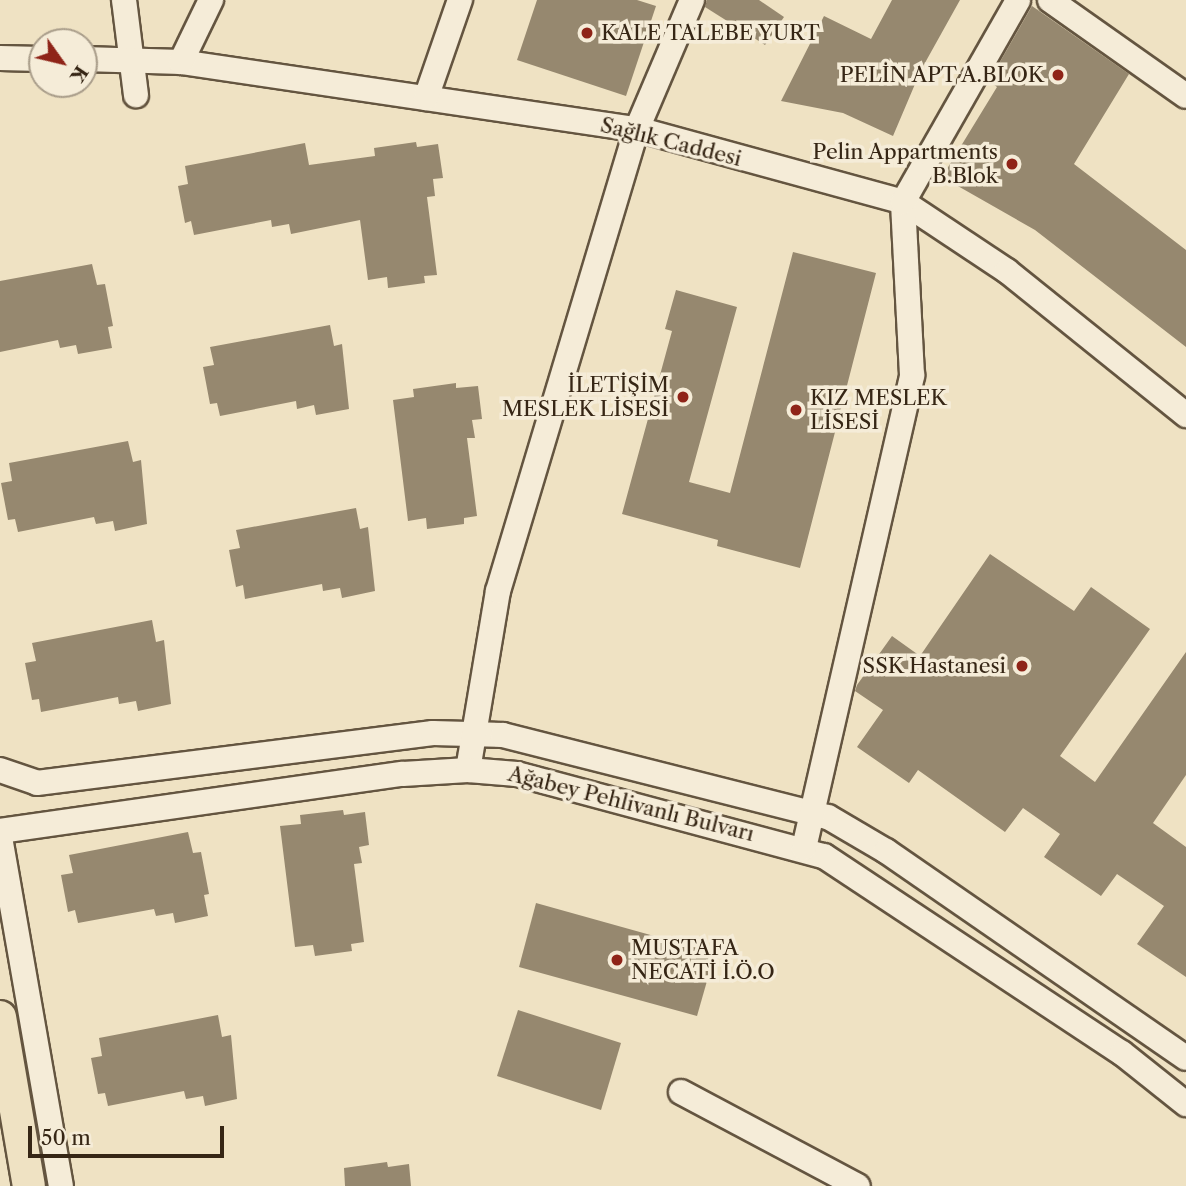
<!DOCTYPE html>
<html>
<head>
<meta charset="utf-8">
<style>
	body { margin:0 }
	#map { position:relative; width:1186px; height:1186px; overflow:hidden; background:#efe2c3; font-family:"Libre Caslon Text",serif }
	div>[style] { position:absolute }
	.building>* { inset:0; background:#96886f }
	.roads { filter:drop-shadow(2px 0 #645540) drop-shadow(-2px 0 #645540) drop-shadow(0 2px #645540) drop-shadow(0 -2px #645540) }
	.minor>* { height:24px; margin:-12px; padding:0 12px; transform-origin:12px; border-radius:12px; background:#f5ecd8 }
	.major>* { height:32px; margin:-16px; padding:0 16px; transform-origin:16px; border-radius:16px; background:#efe2c3 }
	.dots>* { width:19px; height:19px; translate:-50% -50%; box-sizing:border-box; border:4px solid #f5ecd8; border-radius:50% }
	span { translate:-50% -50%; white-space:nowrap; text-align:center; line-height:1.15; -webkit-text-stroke:7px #f5ecd8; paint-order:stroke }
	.poi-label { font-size:21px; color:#362615 }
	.left { translate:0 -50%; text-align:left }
	.right { translate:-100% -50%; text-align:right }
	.street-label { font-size:21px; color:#362615 }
	.north { position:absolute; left:28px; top:28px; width:70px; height:70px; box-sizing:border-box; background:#f5ecd8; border:2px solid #a99d8a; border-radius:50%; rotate:124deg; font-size:19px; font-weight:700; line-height:28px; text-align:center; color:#362615 }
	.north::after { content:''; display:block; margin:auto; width:24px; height:32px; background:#8f2418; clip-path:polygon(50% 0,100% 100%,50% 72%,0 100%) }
	.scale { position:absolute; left:28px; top:1126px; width:196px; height:32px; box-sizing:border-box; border:4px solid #362615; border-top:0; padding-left:9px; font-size:21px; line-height:24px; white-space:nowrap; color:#362615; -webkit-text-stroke:5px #f5ecd8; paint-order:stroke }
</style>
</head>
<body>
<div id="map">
	<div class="building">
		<div style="clip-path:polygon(537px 0,637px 0,656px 6px,626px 96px,517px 60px)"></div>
		<div style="clip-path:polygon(707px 0,759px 0,784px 17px,765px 45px,705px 7px)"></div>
		<div style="clip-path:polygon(892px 0,960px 0,921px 70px,893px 136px,843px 113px,781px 101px,824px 16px,871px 39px)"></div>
		<div style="clip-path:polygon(1032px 6px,1129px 74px,1074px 164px,1186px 250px,1186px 347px,1035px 230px,942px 177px,997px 87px,989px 81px)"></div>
		<div style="clip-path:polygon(416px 142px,417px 147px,438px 144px,443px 178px,433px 179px,435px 196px,427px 197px,437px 275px,424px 276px,425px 283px,388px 288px,387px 277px,368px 280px,360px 220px,291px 234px,289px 224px,272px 227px,271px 220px,194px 235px,191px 221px,185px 223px,178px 186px,188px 184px,185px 166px,305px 143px,309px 165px,375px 156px,374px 148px)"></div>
		<div style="clip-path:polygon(793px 252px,876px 273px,800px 568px,717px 546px,718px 540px,622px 514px,672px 331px,665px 329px,676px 290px,737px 307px,689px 482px,730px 493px)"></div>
		<div style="clip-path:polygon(92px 264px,97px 285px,105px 284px,113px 326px,108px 327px,112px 348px,78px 354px,76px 345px,60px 348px,58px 340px,0 352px,0 281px)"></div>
		<div style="clip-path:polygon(330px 325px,334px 346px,342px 344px,349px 409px,316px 415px,314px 405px,297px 409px,296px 401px,220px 416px,217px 403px,210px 404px,203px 367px,214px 365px,210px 347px)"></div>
		<div style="clip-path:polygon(456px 383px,456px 388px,478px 386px,482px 419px,472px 420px,475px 438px,467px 438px,477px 516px,464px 518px,464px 524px,427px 529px,426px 518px,408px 521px,393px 400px,414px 397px,413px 389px)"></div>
		<div style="clip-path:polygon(128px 441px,133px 462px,141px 460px,147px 524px,115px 531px,113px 521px,96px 524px,94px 517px,18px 532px,15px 519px,8px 520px,1px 483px,12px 481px,9px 463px)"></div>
		<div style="clip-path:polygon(356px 508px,360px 529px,368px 527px,375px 591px,342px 598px,340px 588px,323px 591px,322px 584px,245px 599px,243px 585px,236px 587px,229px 550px,240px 548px,236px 530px)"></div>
		<div style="clip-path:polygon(990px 554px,1074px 611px,1091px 587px,1150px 629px,1060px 756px,1095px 782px,1186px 652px,1186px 775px,1153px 823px,1186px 847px,1186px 977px,1137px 944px,1164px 906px,1117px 874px,1101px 896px,1044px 857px,1060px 834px,1023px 808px,1005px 832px,918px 770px,909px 783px,857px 747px,883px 710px,855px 691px,857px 685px,892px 636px,920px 656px)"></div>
		<div style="clip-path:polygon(152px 620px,156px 642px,164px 640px,171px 704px,138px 711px,136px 701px,119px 704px,118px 697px,41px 712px,39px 699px,32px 700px,25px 663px,36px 661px,32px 643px)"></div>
		<div style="clip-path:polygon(343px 810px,344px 815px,365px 812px,369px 845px,359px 847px,362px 863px,354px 864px,364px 942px,351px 944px,352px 951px,315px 956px,313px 945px,295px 947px,280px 826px,301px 824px,300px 815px)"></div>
		<div style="clip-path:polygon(188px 832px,193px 853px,201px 852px,209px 894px,204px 895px,208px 916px,175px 923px,173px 913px,156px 916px,154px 909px,78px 923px,75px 910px,68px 912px,61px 875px,73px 873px,69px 855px)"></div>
		<div style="clip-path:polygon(536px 903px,715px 953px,697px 1016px,519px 967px)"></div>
		<div style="clip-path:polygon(518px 1010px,621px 1043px,601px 1110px,497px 1076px)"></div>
		<div style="clip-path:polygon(218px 1015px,222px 1037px,231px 1035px,237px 1099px,205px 1106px,203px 1096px,186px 1099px,184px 1091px,108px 1106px,105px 1093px,98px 1094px,91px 1058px,102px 1056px,99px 1038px)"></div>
		<div style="clip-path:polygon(387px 1162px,388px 1167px,409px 1164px,411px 1186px,345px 1186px,344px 1168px)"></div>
	</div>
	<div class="roads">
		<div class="minor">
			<div style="left:124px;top:0;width:96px;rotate:82.8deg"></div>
			<div style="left:1050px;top:0;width:166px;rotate:35.2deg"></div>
			<div style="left:0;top:58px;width:42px;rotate:1.4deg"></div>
			<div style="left:84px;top:59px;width:97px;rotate:1.8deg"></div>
			<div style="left:181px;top:62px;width:461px;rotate:8.4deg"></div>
			<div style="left:637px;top:129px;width:276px;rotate:15.3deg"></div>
			<div style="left:903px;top:202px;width:125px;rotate:33.6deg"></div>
			<div style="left:1007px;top:271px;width:230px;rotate:38.8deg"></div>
			<div style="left:181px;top:62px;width:69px;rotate:-64.2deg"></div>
			<div style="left:426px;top:98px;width:104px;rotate:-70.9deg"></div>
			<div style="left:0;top:770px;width:39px;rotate:19deg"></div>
			<div style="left:37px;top:783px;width:399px;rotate:-7.2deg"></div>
			<div style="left:433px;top:733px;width:70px;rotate:1.6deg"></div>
			<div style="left:503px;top:735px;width:335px;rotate:14.2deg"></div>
			<div style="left:828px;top:817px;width:67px;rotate:30.4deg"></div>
			<div style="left:886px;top:851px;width:364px;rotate:34.6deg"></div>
			<div style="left:468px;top:770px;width:181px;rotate:-80.5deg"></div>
			<div style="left:498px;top:591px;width:482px;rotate:-73.3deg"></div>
			<div style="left:637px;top:129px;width:140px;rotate:-66.9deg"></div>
			<div style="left:0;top:831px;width:407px;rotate:-8.1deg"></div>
			<div style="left:403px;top:774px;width:65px;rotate:-3.5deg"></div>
			<div style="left:468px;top:770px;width:49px;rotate:4.7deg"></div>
			<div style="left:517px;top:774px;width:318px;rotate:15deg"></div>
			<div style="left:824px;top:856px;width:357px;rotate:33.5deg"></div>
			<div style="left:1122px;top:1053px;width:82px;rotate:38.6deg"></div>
			<div style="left:0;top:837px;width:354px;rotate:80.1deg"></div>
			<div style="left:804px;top:848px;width:485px;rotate:-77.1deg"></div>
			<div style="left:912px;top:375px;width:173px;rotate:-93deg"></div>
			<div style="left:903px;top:202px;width:232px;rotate:-60.3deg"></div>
			<div style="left:681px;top:1092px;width:200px;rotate:28deg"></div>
		</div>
		<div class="major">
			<div style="left:0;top:1017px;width:171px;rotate:80.3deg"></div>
		</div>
	</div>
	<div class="dots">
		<div style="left:587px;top:33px;background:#8f2418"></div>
		<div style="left:1058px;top:75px;background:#8f2418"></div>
		<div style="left:1012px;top:164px;background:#8f2418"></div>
		<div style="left:683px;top:397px;background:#8f2418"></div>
		<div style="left:796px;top:410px;background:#8f2418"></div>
		<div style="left:1022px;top:666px;background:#8f2418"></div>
		<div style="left:617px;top:960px;background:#8f2418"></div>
	</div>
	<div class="poi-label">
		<span class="left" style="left:601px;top:33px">KALE TALEBE YURT</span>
		<span class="right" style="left:1044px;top:75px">PELİN APT A.BLOK</span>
		<span class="right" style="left:998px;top:164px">Pelin Appartments<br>B.Blok</span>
		<span class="right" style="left:669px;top:397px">İLETİŞİM<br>MESLEK LİSESİ</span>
		<span class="left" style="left:810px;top:410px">KIZ MESLEK<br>LİSESİ</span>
		<span class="right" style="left:1006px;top:666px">SSK Hastanesi</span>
		<span class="left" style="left:631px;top:960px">MUSTAFA<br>NECATİ İ.Ö.O</span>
	</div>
	<div class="street-label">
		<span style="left:671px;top:142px;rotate:14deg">Sağlık Caddesi</span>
		<span style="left:631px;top:804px;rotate:14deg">Ağabey Pehlivanlı Bulvarı</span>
	</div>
	<div class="north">K</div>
	<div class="scale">50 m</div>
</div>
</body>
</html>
